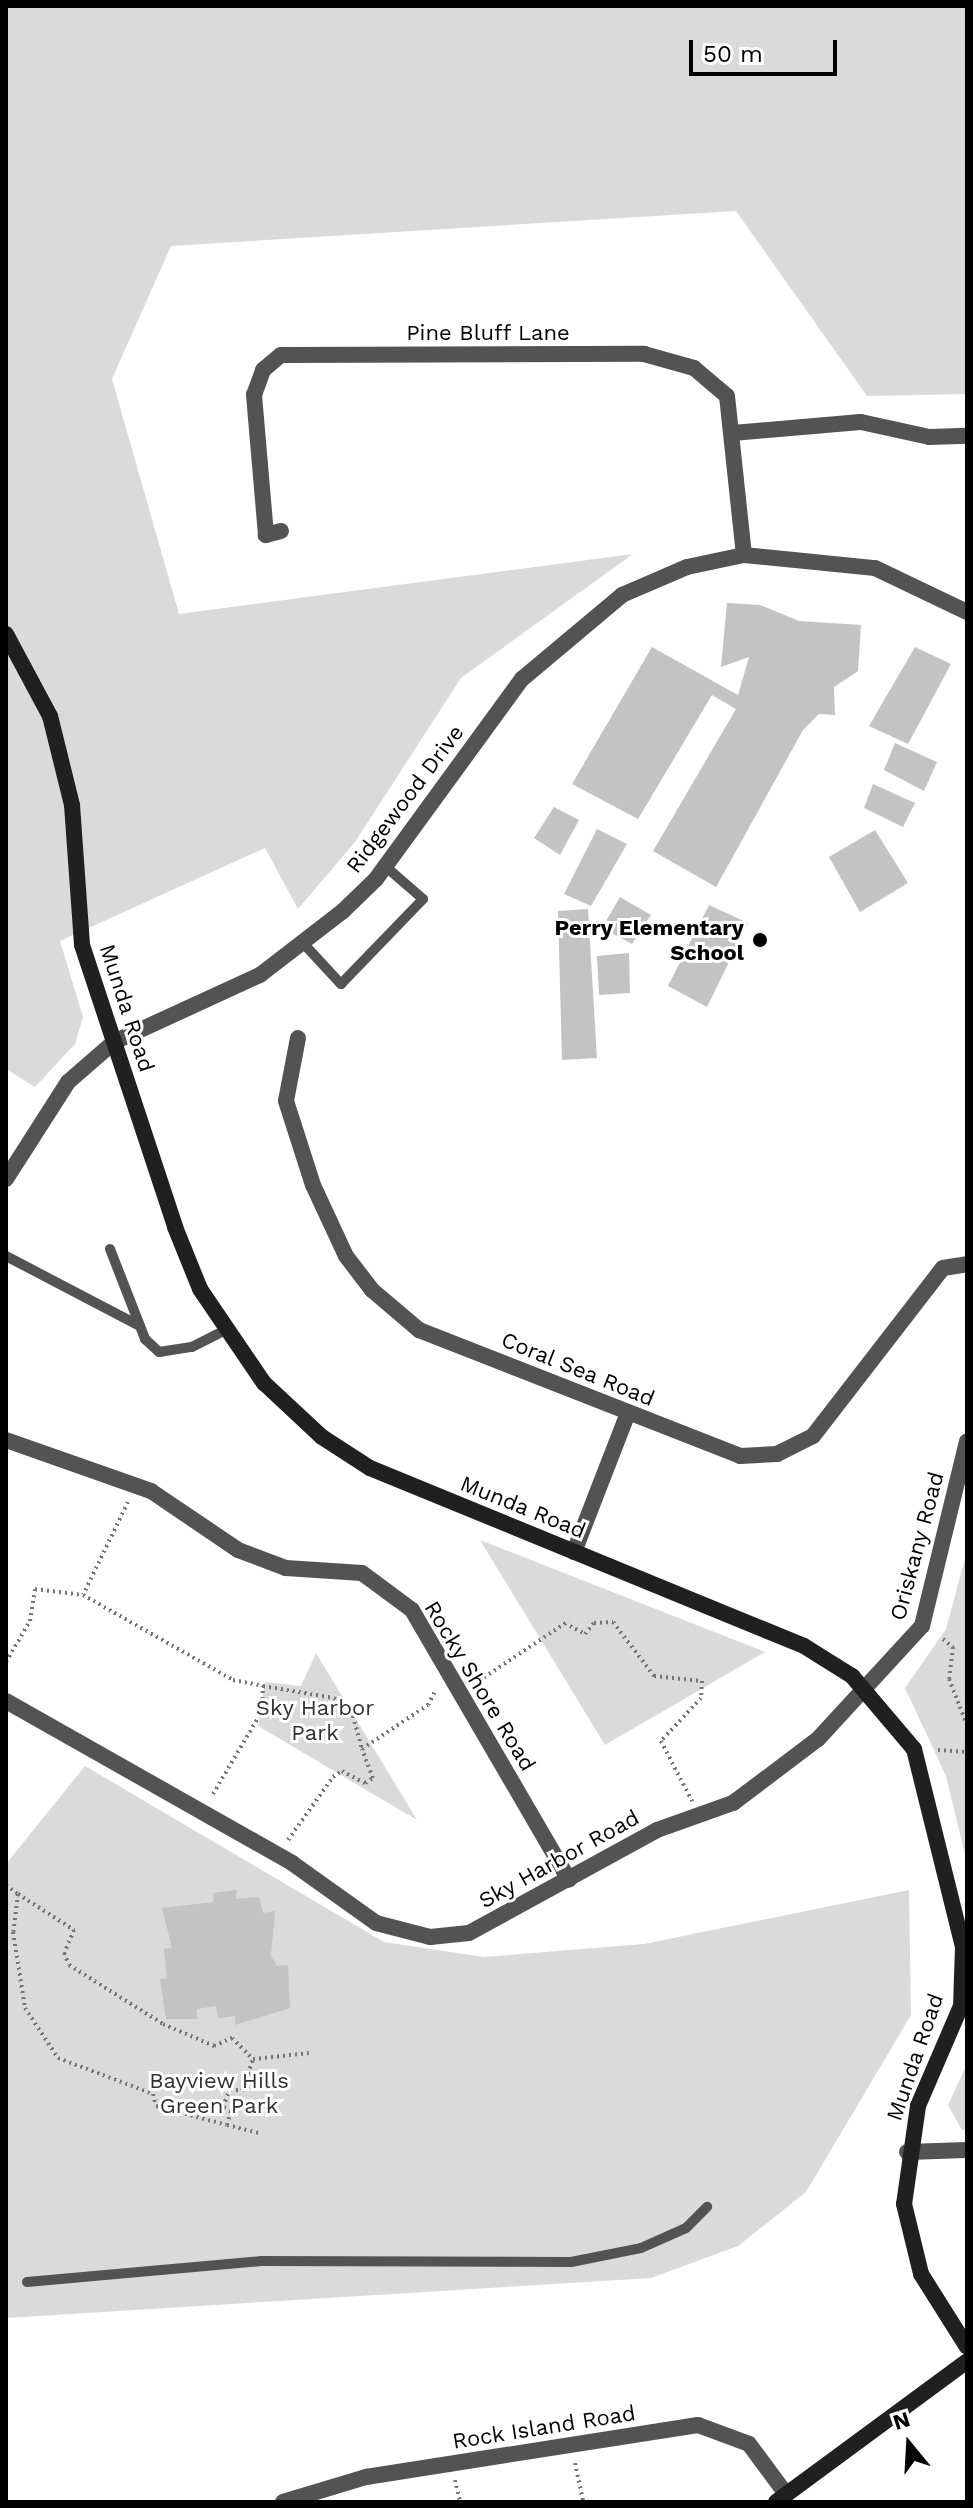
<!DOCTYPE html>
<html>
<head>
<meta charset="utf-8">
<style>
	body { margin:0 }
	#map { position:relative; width:973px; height:2508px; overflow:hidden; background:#fff; font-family:"Work Sans",sans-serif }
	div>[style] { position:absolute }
	.green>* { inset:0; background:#dadada }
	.building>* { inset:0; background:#c3c3c3 }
	.path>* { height:4px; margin-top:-2px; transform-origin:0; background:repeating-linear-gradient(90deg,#757575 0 2px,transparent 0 6px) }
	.lane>* { height:10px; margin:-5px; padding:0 5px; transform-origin:5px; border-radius:5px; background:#535353 }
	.street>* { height:16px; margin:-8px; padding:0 8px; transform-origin:8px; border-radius:8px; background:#535353 }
	.secondary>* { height:16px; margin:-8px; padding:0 8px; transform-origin:8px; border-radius:8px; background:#202020 }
	.dots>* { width:22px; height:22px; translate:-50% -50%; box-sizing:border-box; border:4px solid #fff; border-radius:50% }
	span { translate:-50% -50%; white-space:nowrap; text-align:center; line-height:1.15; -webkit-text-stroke:6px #fff; paint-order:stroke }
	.street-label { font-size:22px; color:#000 }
	.poi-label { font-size:22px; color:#000; font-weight:700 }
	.right { translate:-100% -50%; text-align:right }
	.park-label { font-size:22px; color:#313131 }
	.frame { position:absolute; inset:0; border:8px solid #000; pointer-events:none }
	.north { position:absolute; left:869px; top:2404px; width:80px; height:80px; -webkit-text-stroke:6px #fff; paint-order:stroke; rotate:342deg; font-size:22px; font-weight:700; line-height:32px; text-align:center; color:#000 }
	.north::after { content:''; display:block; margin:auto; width:28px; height:36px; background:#000; clip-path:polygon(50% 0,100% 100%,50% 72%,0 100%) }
	.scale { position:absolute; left:689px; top:40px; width:148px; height:36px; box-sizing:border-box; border:4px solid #000; border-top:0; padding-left:10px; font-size:24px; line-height:28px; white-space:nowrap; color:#000; -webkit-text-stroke:6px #fff; paint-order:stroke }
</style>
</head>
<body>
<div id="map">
	<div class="green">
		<div style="clip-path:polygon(6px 6px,967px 6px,967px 394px,867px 396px,736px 211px,171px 246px,112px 379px,179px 614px,633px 554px,461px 678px,355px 842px,298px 909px,265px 848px,60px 941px,83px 1017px,75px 1044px,35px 1087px,6px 1069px)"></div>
		<div style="clip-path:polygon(480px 1540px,765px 1652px,605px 1745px)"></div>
		<div style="clip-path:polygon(967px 1551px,967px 1863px,946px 1776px,905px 1688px,946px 1629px)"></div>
		<div style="clip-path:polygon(316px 1653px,417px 1820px,258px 1726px,265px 1682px,301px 1686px)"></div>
		<div style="clip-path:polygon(85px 1766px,384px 1942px,484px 1957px,644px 1944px,909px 1890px,911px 2015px,806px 2192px,738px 2246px,651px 2278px,6px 2318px,6px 1864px)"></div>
		<div style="clip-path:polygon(967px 2064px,967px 2130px,962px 2130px,948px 2105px)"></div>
	</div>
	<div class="building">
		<div style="clip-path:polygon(727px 603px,760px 605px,799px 621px,861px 625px,858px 671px,834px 687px,835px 715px,819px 714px,803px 730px,716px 887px,653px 851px,736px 709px,712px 695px,638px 819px,572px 784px,652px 647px,738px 695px,749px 657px,721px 667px)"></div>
		<div style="clip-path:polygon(915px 647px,951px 664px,908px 744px,869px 726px)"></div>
		<div style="clip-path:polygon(895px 743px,937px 762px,924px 791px,884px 770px)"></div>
		<div style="clip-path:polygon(873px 784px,915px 803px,903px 827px,864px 808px)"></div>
		<div style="clip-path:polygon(554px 807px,579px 820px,560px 855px,534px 838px)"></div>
		<div style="clip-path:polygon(597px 829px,627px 844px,591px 906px,564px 894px)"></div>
		<div style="clip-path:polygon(875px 830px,908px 883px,860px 912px,829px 857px)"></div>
		<div style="clip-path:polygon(620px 897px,651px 915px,632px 944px,602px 928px)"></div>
		<div style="clip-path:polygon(709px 905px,748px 923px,707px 1007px,668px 986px)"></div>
		<div style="clip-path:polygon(588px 909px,597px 1058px,562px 1060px,558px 911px)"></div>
		<div style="clip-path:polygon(629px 953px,630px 993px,599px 995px,597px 956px)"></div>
		<div style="clip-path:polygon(237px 1890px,236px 1899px,259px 1897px,263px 1913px,275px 1911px,271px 1956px,277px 1966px,288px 1965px,290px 2008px,235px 2025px,235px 2016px,218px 2018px,216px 2006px,197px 2009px,197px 2019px,166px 2019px,160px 1979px,167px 1978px,164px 1949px,172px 1948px,162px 1908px,214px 1902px,213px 1893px)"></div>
	</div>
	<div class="path">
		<div style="left:128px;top:1502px;width:103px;rotate:115.8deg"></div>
		<div style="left:83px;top:1595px;width:172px;rotate:29.5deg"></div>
		<div style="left:233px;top:1680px;width:31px;rotate:11deg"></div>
		<div style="left:570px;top:1626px;width:17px;rotate:28deg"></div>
		<div style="left:585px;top:1634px;width:14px;rotate:-51deg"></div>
		<div style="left:594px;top:1623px;width:19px;rotate:-3deg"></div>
		<div style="left:613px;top:1622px;width:68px;rotate:52.8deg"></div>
		<div style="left:654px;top:1676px;width:48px;rotate:5.9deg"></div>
		<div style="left:702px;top:1681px;width:17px;rotate:93deg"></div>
		<div style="left:701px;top:1698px;width:59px;rotate:132.9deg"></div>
		<div style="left:661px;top:1741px;width:68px;rotate:62.7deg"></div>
		<div style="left:943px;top:1639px;width:13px;rotate:39deg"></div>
		<div style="left:953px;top:1647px;width:32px;rotate:97deg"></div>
		<div style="left:949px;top:1679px;width:49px;rotate:68.6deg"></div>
		<div style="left:6px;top:1662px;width:48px;rotate:-59.7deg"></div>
		<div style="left:30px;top:1621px;width:32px;rotate:-81deg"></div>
		<div style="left:35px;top:1589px;width:48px;rotate:7.1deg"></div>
		<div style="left:474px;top:1684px;width:114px;rotate:-33.6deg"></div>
		<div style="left:938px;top:1750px;width:29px;rotate:4deg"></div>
		<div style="left:213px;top:1794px;width:96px;rotate:-59.4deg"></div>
		<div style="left:262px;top:1711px;width:25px;rotate:-88deg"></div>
		<div style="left:263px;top:1686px;width:72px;rotate:9.6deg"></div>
		<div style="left:334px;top:1698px;width:26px;rotate:43deg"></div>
		<div style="left:353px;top:1716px;width:34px;rotate:75deg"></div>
		<div style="left:288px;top:1840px;width:77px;rotate:-54.5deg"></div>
		<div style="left:333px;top:1777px;width:11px;rotate:-34deg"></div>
		<div style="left:342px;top:1771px;width:26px;rotate:28deg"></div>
		<div style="left:365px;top:1783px;width:9px;rotate:-32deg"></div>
		<div style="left:373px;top:1778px;width:31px;rotate:-111deg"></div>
		<div style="left:362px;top:1749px;width:79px;rotate:-33.7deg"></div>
		<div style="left:428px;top:1705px;width:16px;rotate:-63deg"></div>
		<div style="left:6px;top:1885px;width:15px;rotate:37deg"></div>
		<div style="left:18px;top:1894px;width:38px;rotate:97deg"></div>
		<div style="left:13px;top:1932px;width:77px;rotate:81deg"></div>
		<div style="left:25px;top:2008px;width:60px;rotate:56.6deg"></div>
		<div style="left:58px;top:2058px;width:102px;rotate:20.8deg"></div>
		<div style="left:153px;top:2094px;width:12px;rotate:76deg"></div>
		<div style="left:156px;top:2106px;width:73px;rotate:15deg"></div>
		<div style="left:227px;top:2125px;width:15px;rotate:-74deg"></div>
		<div style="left:231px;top:2111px;width:9px;rotate:-153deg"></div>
		<div style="left:223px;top:2107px;width:19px;rotate:-69deg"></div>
		<div style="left:230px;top:2089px;width:12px;rotate:9deg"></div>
		<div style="left:242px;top:2091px;width:34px;rotate:-71deg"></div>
		<div style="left:253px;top:2059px;width:56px;rotate:-6.1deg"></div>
		<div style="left:18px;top:1894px;width:67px;rotate:32.7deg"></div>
		<div style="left:74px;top:1930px;width:25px;rotate:113deg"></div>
		<div style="left:64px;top:1953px;width:13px;rotate:67deg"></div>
		<div style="left:69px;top:1965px;width:111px;rotate:32.1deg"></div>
		<div style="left:163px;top:2024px;width:56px;rotate:23.3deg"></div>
		<div style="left:214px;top:2046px;width:20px;rotate:-24deg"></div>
		<div style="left:232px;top:2038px;width:30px;rotate:45deg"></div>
		<div style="left:227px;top:2125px;width:33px;rotate:14deg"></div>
		<div style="left:575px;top:2463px;width:40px;rotate:78deg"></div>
		<div style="left:455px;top:2480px;width:23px;rotate:77deg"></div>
	</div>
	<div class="lane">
		<div style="left:303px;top:943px;width:56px;rotate:47.2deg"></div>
		<div style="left:341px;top:984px;width:118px;rotate:-46deg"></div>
		<div style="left:423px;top:899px;width:50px;rotate:-139deg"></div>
		<div style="left:110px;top:1249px;width:97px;rotate:68.7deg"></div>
		<div style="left:145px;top:1339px;width:19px;rotate:43deg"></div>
		<div style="left:159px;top:1352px;width:33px;rotate:-9deg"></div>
		<div style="left:192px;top:1347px;width:37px;rotate:-27deg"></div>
		<div style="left:6px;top:1256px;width:151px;rotate:27.6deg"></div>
		<div style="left:27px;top:2282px;width:235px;rotate:-5.1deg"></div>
		<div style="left:261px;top:2261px;width:310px;rotate:0.2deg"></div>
		<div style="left:571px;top:2262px;width:71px;rotate:-11.3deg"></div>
		<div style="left:641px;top:2248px;width:49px;rotate:-24deg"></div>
		<div style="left:686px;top:2228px;width:30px;rotate:-45deg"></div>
	</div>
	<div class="street">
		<div style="left:733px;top:433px;width:128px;rotate:-4.9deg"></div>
		<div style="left:861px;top:422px;width:70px;rotate:12.4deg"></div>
		<div style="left:929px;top:437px;width:38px;rotate:-2deg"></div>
		<div style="left:281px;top:531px;width:16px;rotate:165deg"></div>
		<div style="left:266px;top:535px;width:141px;rotate:-94.9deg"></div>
		<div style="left:254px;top:395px;width:27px;rotate:-70deg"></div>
		<div style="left:263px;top:370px;width:23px;rotate:-40deg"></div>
		<div style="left:281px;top:355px;width:363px;rotate:-0.2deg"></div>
		<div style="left:644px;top:354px;width:52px;rotate:15.6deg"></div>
		<div style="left:694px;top:368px;width:43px;rotate:40.3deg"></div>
		<div style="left:727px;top:396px;width:160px;rotate:83.9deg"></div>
		<div style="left:298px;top:1038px;width:64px;rotate:100.8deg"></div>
		<div style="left:286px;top:1101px;width:88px;rotate:72.2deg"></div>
		<div style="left:313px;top:1185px;width:78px;rotate:65.1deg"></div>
		<div style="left:346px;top:1256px;width:43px;rotate:52.6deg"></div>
		<div style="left:372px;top:1290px;width:62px;rotate:40.4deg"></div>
		<div style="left:419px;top:1330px;width:345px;rotate:21.4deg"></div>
		<div style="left:740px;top:1456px;width:37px;rotate:-3deg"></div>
		<div style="left:777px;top:1454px;width:40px;rotate:-26.6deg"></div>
		<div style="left:813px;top:1436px;width:212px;rotate:-52.3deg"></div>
		<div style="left:943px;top:1268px;width:24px;rotate:-9deg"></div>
		<div style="left:6px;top:1179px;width:115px;rotate:-57.4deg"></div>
		<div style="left:68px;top:1082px;width:61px;rotate:-41deg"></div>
		<div style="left:114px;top:1042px;width:161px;rotate:-24.7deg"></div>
		<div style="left:260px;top:975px;width:105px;rotate:-37.6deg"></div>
		<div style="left:343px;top:911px;width:46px;rotate:-44.1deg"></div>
		<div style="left:376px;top:879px;width:248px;rotate:-53.9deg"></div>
		<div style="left:522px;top:679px;width:131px;rotate:-40deg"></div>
		<div style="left:622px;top:595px;width:71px;rotate:-23.3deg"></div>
		<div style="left:687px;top:567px;width:58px;rotate:-11.9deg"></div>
		<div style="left:744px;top:555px;width:132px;rotate:5.7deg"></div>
		<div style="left:875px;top:568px;width:102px;rotate:25.6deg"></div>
		<div style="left:6px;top:1440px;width:154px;rotate:19.4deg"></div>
		<div style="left:151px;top:1491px;width:105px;rotate:34.1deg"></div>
		<div style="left:238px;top:1550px;width:51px;rotate:20.6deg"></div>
		<div style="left:286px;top:1568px;width:76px;rotate:3.8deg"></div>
		<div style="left:362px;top:1573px;width:62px;rotate:36.5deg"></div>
		<div style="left:412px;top:1610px;width:312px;rotate:59.8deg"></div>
		<div style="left:574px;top:1552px;width:149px;rotate:-68.8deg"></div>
		<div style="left:6px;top:1701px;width:329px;rotate:29.5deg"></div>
		<div style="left:292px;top:1863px;width:103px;rotate:35.5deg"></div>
		<div style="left:376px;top:1923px;width:56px;rotate:14.5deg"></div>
		<div style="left:430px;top:1937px;width:39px;rotate:-6deg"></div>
		<div style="left:469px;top:1933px;width:214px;rotate:-28.7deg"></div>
		<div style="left:657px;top:1830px;width:81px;rotate:-19.6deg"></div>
		<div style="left:733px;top:1803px;width:106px;rotate:-37deg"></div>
		<div style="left:818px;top:1739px;width:154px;rotate:-47.4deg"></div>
		<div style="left:922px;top:1626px;width:190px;rotate:-76.3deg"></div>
		<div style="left:907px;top:2152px;width:60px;rotate:-1.9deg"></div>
		<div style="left:283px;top:2502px;width:87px;rotate:-16.8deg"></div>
		<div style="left:366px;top:2477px;width:336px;rotate:-8.9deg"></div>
		<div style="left:698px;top:2425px;width:54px;rotate:20.4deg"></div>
		<div style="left:749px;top:2444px;width:62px;rotate:53.5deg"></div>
	</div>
	<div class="secondary">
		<div style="left:6px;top:634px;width:93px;rotate:61.8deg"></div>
		<div style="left:50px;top:716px;width:92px;rotate:76.1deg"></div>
		<div style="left:72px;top:805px;width:140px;rotate:85.9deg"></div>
		<div style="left:82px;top:945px;width:297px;rotate:71.7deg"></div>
		<div style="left:175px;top:1227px;width:67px;rotate:68deg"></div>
		<div style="left:200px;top:1289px;width:114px;rotate:55.8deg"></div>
		<div style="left:264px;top:1383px;width:79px;rotate:43deg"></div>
		<div style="left:322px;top:1437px;width:57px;rotate:32.9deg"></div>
		<div style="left:370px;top:1468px;width:469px;rotate:22.3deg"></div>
		<div style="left:804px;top:1646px;width:57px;rotate:32deg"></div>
		<div style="left:852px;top:1676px;width:96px;rotate:49.7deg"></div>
		<div style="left:914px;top:1749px;width:204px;rotate:76.1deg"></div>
		<div style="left:963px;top:1947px;width:59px;rotate:91.9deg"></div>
		<div style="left:961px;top:2006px;width:109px;rotate:113.3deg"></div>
		<div style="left:918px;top:2106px;width:99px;rotate:98.1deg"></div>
		<div style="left:904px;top:2204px;width:72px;rotate:76.3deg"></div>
		<div style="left:921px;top:2274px;width:86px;rotate:57.8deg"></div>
		<div style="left:776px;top:2502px;width:237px;rotate:-36.4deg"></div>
	</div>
	<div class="dots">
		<div style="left:760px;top:940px;background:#000"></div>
	</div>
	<div class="street-label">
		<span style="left:488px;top:333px">Pine Bluff Lane</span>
		<span style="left:405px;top:799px;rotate:-53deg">Ridgewood Drive</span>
		<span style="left:127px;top:1008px;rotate:72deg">Munda Road</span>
		<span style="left:578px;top:1369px;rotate:22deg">Coral Sea Road</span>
		<span style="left:523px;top:1507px;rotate:22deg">Munda Road</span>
		<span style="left:917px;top:1546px;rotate:-75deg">Oriskany Road</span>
		<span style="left:480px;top:1686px;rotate:59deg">Rocky Shore Road</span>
		<span style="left:559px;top:1859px;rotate:-29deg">Sky Harbor Road</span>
		<span style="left:915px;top:2057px;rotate:-71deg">Munda Road</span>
		<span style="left:544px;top:2427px;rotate:-9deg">Rock Island Road</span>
	</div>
	<div class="poi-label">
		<span class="right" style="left:744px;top:940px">Perry Elementary<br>School</span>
	</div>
	<div class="park-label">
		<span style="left:315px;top:1720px">Sky Harbor<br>Park</span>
		<span style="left:219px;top:2093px">Bayview Hills<br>Green Park</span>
	</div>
	<div class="frame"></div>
	<div class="north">N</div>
	<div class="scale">50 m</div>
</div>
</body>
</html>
